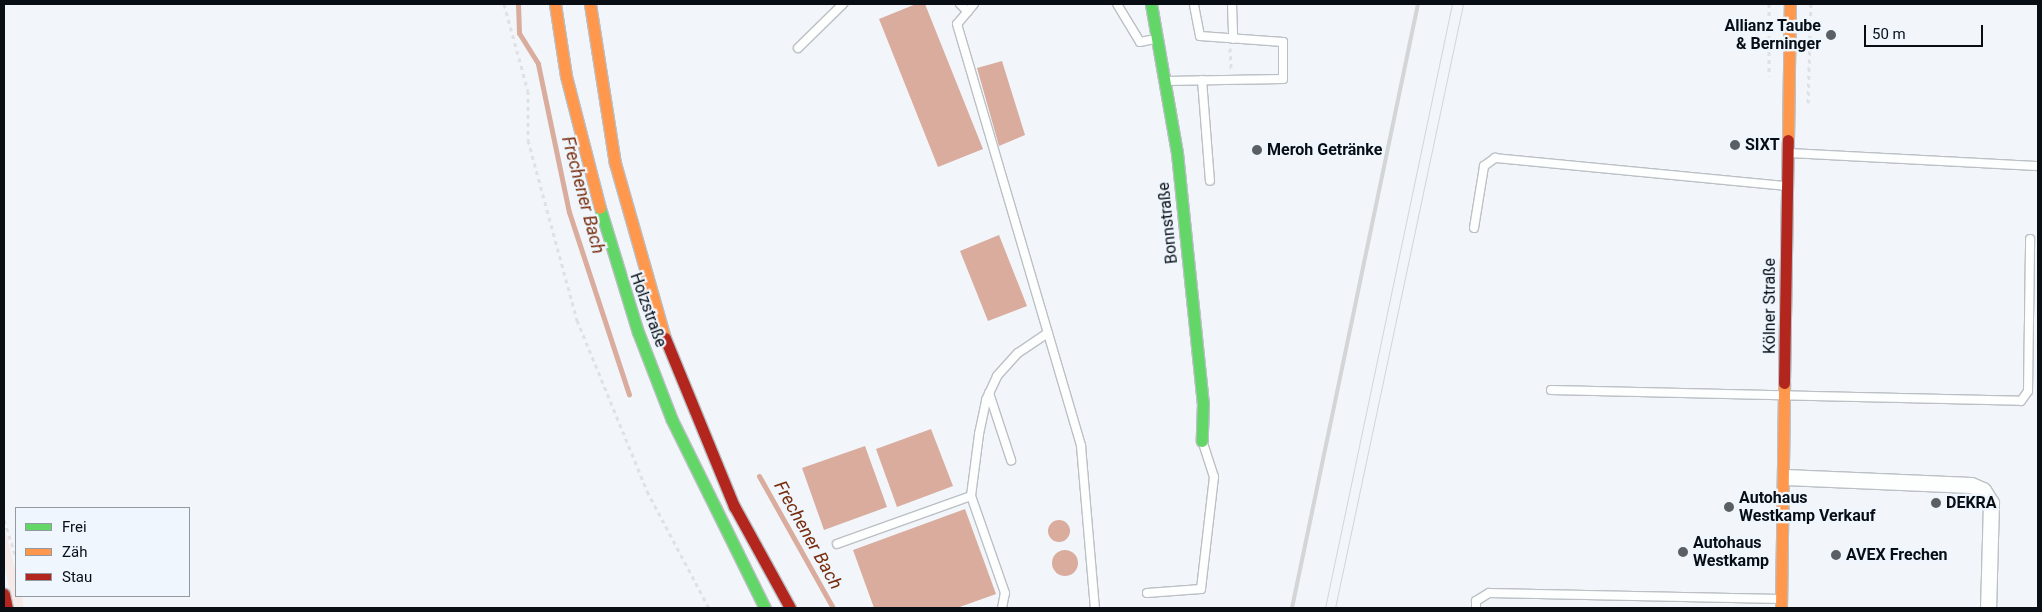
<!DOCTYPE html>
<html>
<head>
<meta charset="utf-8">
<style>
	body { margin:0 }
	#map { position:relative; width:2042px; height:612px; overflow:hidden; background:#f2f6fa; font-family:Roboto,sans-serif }
	div>[style] { position:absolute }
	.green>* { inset:0; background:#f5eae7 }
	.water>* { inset:0; background:#d9ac9e }
	.round { border-radius:50% }
	.stream>* { height:5px; margin:-2.5px; padding:0 2.5px; transform-origin:2.5px; border-radius:2.5px; background:#d9ac9e }
	.path>* { height:3px; margin-top:-1.5px; transform-origin:0; background:repeating-linear-gradient(90deg,#dfe1e2 0 4px,transparent 0 8px) }
	.roads { filter:drop-shadow(1px 0 #bbc0c5) drop-shadow(-1px 0 #bbc0c5) drop-shadow(0 1px #bbc0c5) drop-shadow(0 -1px #bbc0c5) }
	.lane>* { height:8px; margin:-4px; padding:0 4px; transform-origin:4px; border-radius:4px; background:#fdfefe }
	.street>* { height:15px; margin:-7.5px; padding:0 7.5px; transform-origin:7.5px; border-radius:7.5px; background:#fdfefe }
	.fast>* { height:11px; margin:-5.5px; padding:0 5.5px; transform-origin:5.5px; border-radius:5.5px; background:#63d668 }
	.slow>* { height:11px; margin:-5.5px; padding:0 5.5px; transform-origin:5.5px; border-radius:5.5px; background:#ff974d }
	.jam>* { height:11px; margin:-5.5px; padding:0 5.5px; transform-origin:5.5px; border-radius:5.5px; background:#b3261e }
	.tram>* { height:1px; margin:-0.5px; padding:0 0.5px; transform-origin:0.5px; border-radius:0.5px; background:#d3d5d6 }
	.rail>* { height:4px; margin:-2px; padding:0 2px; transform-origin:2px; border-radius:2px; background:#d3d5d6 }
	.dots>* { width:14px; height:14px; translate:-50% -50%; box-sizing:border-box; border:2px solid #eff6fe; border-radius:50% }
	span { translate:-50% -50%; white-space:nowrap; text-align:center; line-height:1.15; -webkit-text-stroke:4.5px #eff6fe; paint-order:stroke }
	.poi-label { font-size:16px; color:#080e14; font-weight:700 }
	.right { translate:-100% -50%; text-align:right }
	.left { translate:0 -50%; text-align:left }
	.street-label { font-size:16px; color:#080e14 }
	.water-label { font-size:18px; color:#792c0a; font-style:italic }
	.frame { position:absolute; inset:0; border:5px solid #080e14; pointer-events:none }
	.legend { position:absolute; left:15px; top:507px; width:175px; height:90px; box-sizing:border-box; background:#eff6fe; border:1px solid #9399a0; margin:0; padding:6px 9px; list-style:none; font-size:15px; color:#080e14 }
	.legend li { display:flex; align-items:center; gap:10px; height:25px }
	.legend b { width:25px; border:1px solid #9399a0 }
	.scale { position:absolute; left:1864px; top:25px; width:119px; height:22px; box-sizing:border-box; border:2px solid #080e14; border-top:0; padding-left:6px; font-size:15px; line-height:18px; white-space:nowrap; color:#080e14; -webkit-text-stroke:4px #eff6fe; paint-order:stroke }
</style>
</head>
<body>
<div id="map">
	<div class="green">
		<div style="clip-path:polygon(4px 526px,16px 572px,16px 596px,22px 596px,24px 608px,13px 608px,4px 563px)"></div>
	</div>
	<div class="water">
		<div style="clip-path:polygon(916px 4px,925px 4px,983px 149px,938px 167px,879px 19px)"></div>
		<div style="clip-path:polygon(1002px 61px,1025px 135px,999px 146px,977px 68px)"></div>
		<div style="clip-path:polygon(999px 235px,1027px 306px,988px 321px,960px 251px)"></div>
		<div style="clip-path:polygon(931px 429px,953px 486px,897px 507px,876px 449px)"></div>
		<div style="clip-path:polygon(865px 446px,887px 507px,824px 530px,802px 468px)"></div>
		<div style="clip-path:polygon(965px 509px,996px 594px,957px 608px,874px 608px,853px 550px)"></div>
		<div class="round" style="left:1048px;top:520px;width:22px;height:22px"></div>
		<div class="round" style="left:1052px;top:550px;width:26px;height:26px"></div>
	</div>
	<div class="stream">
		<div style="left:518px;top:4px;width:29px;rotate:88deg"></div>
		<div style="left:519px;top:33px;width:36px;rotate:58deg"></div>
		<div style="left:538px;top:64px;width:151px;rotate:78.2deg"></div>
		<div style="left:569px;top:212px;width:192px;rotate:71.8deg"></div>
		<div style="left:759px;top:476px;width:151px;rotate:60.7deg"></div>
	</div>
	<div class="path">
		<div style="left:504px;top:4px;width:90px;rotate:74.6deg"></div>
		<div style="left:528px;top:91px;width:49px;rotate:90deg"></div>
		<div style="left:528px;top:140px;width:187px;rotate:74.8deg"></div>
		<div style="left:577px;top:320px;width:185px;rotate:67.7deg"></div>
		<div style="left:647px;top:491px;width:132px;rotate:62.1deg"></div>
		<div style="left:1769px;top:4px;width:72px;rotate:90deg"></div>
		<div style="left:1230px;top:48px;width:21px;rotate:87deg"></div>
		<div style="left:1808px;top:103px;width:99px;rotate:-88.3deg"></div>
		<div style="left:4px;top:520px;width:40px;rotate:72deg"></div>
	</div>
	<div class="roads">
		<div class="lane">
			<div style="left:960px;top:4px;width:11px;rotate:45deg"></div>
			<div style="left:974px;top:4px;width:26px;rotate:130deg"></div>
			<div style="left:957px;top:24px;width:440px;rotate:73.6deg"></div>
			<div style="left:1081px;top:446px;width:163px;rotate:85.1deg"></div>
			<div style="left:1117px;top:4px;width:44px;rotate:58.8deg"></div>
			<div style="left:1140px;top:42px;width:16px;rotate:-11deg"></div>
			<div style="left:1232px;top:4px;width:35px;rotate:88deg"></div>
			<div style="left:798px;top:48px;width:63px;rotate:-44.4deg"></div>
			<div style="left:1202px;top:80px;width:101px;rotate:85.5deg"></div>
			<div style="left:1166px;top:81px;width:117px;rotate:-1deg"></div>
			<div style="left:1283px;top:79px;width:37px;rotate:-90deg"></div>
			<div style="left:1283px;top:42px;width:83px;rotate:-175.9deg"></div>
			<div style="left:1200px;top:36px;width:33px;rotate:-101deg"></div>
			<div style="left:1789px;top:153px;width:248px;rotate:3deg"></div>
			<div style="left:1474px;top:228px;width:63px;rotate:-80.8deg"></div>
			<div style="left:1484px;top:166px;width:14px;rotate:-36deg"></div>
			<div style="left:1495px;top:158px;width:292px;rotate:5.5deg"></div>
			<div style="left:1551px;top:390px;width:470px;rotate:1.3deg"></div>
			<div style="left:2021px;top:401px;width:12px;rotate:-55deg"></div>
			<div style="left:2028px;top:391px;width:152px;rotate:-89.2deg"></div>
			<div style="left:989px;top:393px;width:71px;rotate:71.8deg"></div>
			<div style="left:837px;top:544px;width:142px;rotate:-19.7deg"></div>
			<div style="left:1147px;top:593px;width:54px;rotate:-4.2deg"></div>
			<div style="left:1201px;top:589px;width:113px;rotate:-83.4deg"></div>
			<div style="left:1214px;top:477px;width:36px;rotate:-108deg"></div>
			<div style="left:1002px;top:608px;width:15px;rotate:-79deg"></div>
			<div style="left:1005px;top:593px;width:103px;rotate:-109.3deg"></div>
			<div style="left:971px;top:496px;width:63px;rotate:-82.6deg"></div>
			<div style="left:979px;top:434px;width:35px;rotate:-78deg"></div>
			<div style="left:986px;top:400px;width:26px;rotate:-65deg"></div>
			<div style="left:997px;top:376px;width:31px;rotate:-48deg"></div>
			<div style="left:1018px;top:353px;width:36px;rotate:-34deg"></div>
			<div style="left:1476px;top:608px;width:7px;rotate:-90deg"></div>
			<div style="left:1476px;top:601px;width:15px;rotate:-32deg"></div>
			<div style="left:1489px;top:593px;width:291px;rotate:1.2deg"></div>
		</div>
		<div class="street">
			<div style="left:1785px;top:477px;width:186px;rotate:2.5deg"></div>
			<div style="left:1971px;top:485px;width:13px;rotate:23deg"></div>
			<div style="left:1983px;top:490px;width:15px;rotate:58deg"></div>
			<div style="left:1991px;top:503px;width:105px;rotate:91.6deg"></div>
		</div>
		<div class="fast">
			<div style="left:1151px;top:4px;width:151px;rotate:80.1deg"></div>
			<div style="left:1177px;top:153px;width:251px;rotate:84.1deg"></div>
			<div style="left:1203px;top:403px;width:38px;rotate:92deg"></div>
			<div style="left:600px;top:208px;width:130px;rotate:73deg"></div>
			<div style="left:638px;top:332px;width:94px;rotate:68.9deg"></div>
			<div style="left:672px;top:420px;width:210px;rotate:63.7deg"></div>
		</div>
		<div class="slow">
			<div style="left:555px;top:4px;width:73px;rotate:81.3deg"></div>
			<div style="left:566px;top:76px;width:136px;rotate:75.6deg"></div>
			<div style="left:590px;top:4px;width:161px;rotate:81.1deg"></div>
			<div style="left:615px;top:163px;width:182px;rotate:74.1deg"></div>
			<div style="left:1788px;top:140px;width:136px;rotate:-89.2deg"></div>
			<div style="left:1781px;top:608px;width:225px;rotate:-89.2deg"></div>
		</div>
		<div class="jam">
			<div style="left:665px;top:338px;width:182px;rotate:67.7deg"></div>
			<div style="left:734px;top:506px;width:116px;rotate:61.2deg"></div>
			<div style="left:1784px;top:383px;width:243px;rotate:-89.1deg"></div>
			<div style="left:4px;top:594px;width:14px;rotate:78deg"></div>
		</div>
	</div>
	<div class="tram">
		<div style="left:1325px;top:608px;width:617px;rotate:-78.13deg"></div>
		<div style="left:1335px;top:608px;width:617px;rotate:-78.03deg"></div>
	</div>
	<div class="rail">
		<div style="left:1292px;top:608px;width:617px;rotate:-78.22deg"></div>
	</div>
	<div class="dots">
		<div style="left:1831px;top:35px;background:#5a5f64"></div>
		<div style="left:1735px;top:145px;background:#5a5f64"></div>
		<div style="left:1257px;top:150px;background:#5a5f64"></div>
		<div style="left:1936px;top:503px;background:#5a5f64"></div>
		<div style="left:1729px;top:507px;background:#5a5f64"></div>
		<div style="left:1683px;top:552px;background:#5a5f64"></div>
		<div style="left:1836px;top:555px;background:#5a5f64"></div>
	</div>
	<div class="poi-label">
		<span class="right" style="left:1821px;top:35px">Allianz Taube<br>&amp; Berninger</span>
		<span class="left" style="left:1745px;top:145px">SIXT</span>
		<span class="left" style="left:1267px;top:150px">Meroh Getränke</span>
		<span class="left" style="left:1739px;top:507px">Autohaus<br>Westkamp Verkauf</span>
		<span class="left" style="left:1946px;top:503px">DEKRA</span>
		<span class="left" style="left:1693px;top:552px">Autohaus<br>Westkamp</span>
		<span class="left" style="left:1846px;top:555px">AVEX Frechen</span>
	</div>
	<div class="street-label">
		<span style="left:1168px;top:223px;rotate:-96deg">Bonnstraße</span>
		<span style="left:1770px;top:306px;rotate:-90deg">Kölner Straße</span>
		<span style="left:648px;top:310px;rotate:70deg">Holzstraße</span>
	</div>
	<div class="water-label">
		<span style="left:583px;top:195px;rotate:75deg">Frechener Bach</span>
		<span style="left:808px;top:535px;rotate:61deg">Frechener Bach</span>
	</div>
	<div class="frame"></div>
	<ul class="legend">
	<li><b style="height:6px;background:#63d668"></b>Frei</li>
	<li><b style="height:6px;background:#ff974d"></b>Zäh</li>
	<li><b style="height:6px;background:#b3261e"></b>Stau</li>
	</ul>
	<div class="scale">50 m</div>
</div>
</body>
</html>
